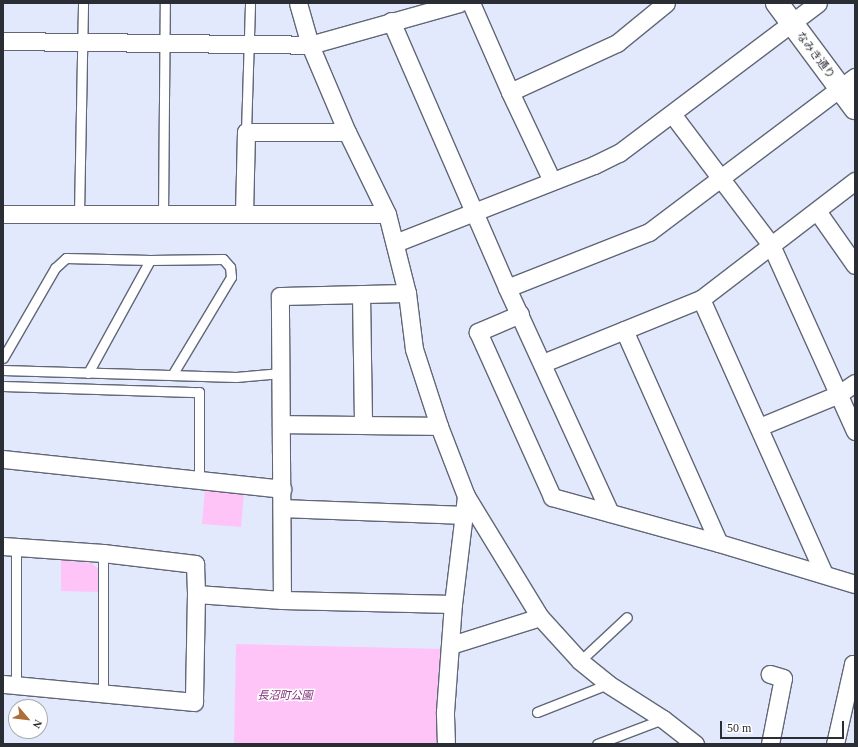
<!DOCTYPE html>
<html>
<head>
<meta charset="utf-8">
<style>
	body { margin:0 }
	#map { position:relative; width:858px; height:747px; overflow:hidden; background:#e3e9fc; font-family:"Times New Roman","Noto Sans JP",serif }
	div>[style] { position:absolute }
	.green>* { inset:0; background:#fec3f7 }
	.roads { filter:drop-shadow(1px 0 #616777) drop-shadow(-1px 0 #616777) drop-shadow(0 1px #616777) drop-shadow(0 -1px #616777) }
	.service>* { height:9px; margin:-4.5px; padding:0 4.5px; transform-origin:4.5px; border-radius:4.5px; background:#fff }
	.minor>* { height:17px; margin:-8.5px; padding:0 8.5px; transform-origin:8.5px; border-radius:8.5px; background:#fff }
	.tertiary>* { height:22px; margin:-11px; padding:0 11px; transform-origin:11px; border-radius:11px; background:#fff }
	span { translate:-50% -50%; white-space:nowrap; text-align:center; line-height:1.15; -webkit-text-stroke:3px #fff; paint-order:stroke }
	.street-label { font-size:11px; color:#2b2d34 }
	.park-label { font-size:11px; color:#82307c; font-style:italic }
	.frame { position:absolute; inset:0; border:4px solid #2b2d34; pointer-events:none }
	.north { position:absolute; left:8px; top:699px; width:40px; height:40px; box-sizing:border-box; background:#fff; border:1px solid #aaabae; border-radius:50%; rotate:118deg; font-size:11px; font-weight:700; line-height:16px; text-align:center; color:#2b2d34 }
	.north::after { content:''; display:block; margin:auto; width:14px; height:18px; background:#ae6e36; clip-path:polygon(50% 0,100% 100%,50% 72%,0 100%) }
	.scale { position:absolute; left:720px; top:721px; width:124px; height:18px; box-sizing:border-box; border:2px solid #2b2d34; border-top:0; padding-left:5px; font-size:12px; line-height:14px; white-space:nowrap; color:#2b2d34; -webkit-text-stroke:3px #fff; paint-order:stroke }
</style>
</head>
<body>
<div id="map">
	<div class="green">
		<div style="clip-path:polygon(205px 489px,244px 492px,241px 527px,202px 524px)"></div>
		<div style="clip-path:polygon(61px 560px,92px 563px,98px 569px,98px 592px,61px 591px)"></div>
		<div style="clip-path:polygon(236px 644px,443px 649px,440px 744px,234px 744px)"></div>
	</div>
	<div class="roads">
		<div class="service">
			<div style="left:246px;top:132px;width:129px;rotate:-88.2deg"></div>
			<div style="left:79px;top:214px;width:211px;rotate:-88.9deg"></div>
			<div style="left:163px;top:214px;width:211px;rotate:-89.5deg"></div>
			<div style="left:3px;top:358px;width:104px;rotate:-60deg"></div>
			<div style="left:55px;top:268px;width:15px;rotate:-42deg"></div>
			<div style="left:66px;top:258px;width:84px;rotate:1.4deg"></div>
			<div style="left:150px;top:260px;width:73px;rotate:-0.8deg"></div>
			<div style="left:223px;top:259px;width:11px;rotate:49deg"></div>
			<div style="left:230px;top:267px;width:10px;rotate:84deg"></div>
			<div style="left:231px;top:277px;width:114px;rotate:121deg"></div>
			<div style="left:3px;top:370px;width:233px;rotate:1.7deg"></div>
			<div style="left:236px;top:377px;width:45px;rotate:-5.1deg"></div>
			<div style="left:88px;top:373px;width:129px;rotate:-61.2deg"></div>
			<div style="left:3px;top:386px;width:196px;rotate:1.8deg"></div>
			<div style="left:199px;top:392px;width:88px;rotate:90deg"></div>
			<div style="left:16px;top:547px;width:138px;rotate:90deg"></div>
			<div style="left:580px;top:661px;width:64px;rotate:-43.1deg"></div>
			<div style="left:103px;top:694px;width:141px;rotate:-90deg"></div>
			<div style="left:537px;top:712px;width:76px;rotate:-21.5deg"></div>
			<div style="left:597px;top:744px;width:71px;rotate:-20.7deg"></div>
		</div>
		<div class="minor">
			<div style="left:298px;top:3px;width:44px;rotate:74.1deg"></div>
			<div style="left:310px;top:45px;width:95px;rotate:67deg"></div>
			<div style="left:347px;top:132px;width:91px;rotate:64deg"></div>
			<div style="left:387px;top:214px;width:81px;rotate:75.8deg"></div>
			<div style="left:407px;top:293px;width:56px;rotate:82.9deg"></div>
			<div style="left:414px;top:349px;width:81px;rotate:72deg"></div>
			<div style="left:439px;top:426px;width:75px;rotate:68.9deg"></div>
			<div style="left:466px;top:496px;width:142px;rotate:58.6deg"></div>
			<div style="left:540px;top:617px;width:59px;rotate:47.7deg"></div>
			<div style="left:580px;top:661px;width:36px;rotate:39deg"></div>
			<div style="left:608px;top:684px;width:65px;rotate:32.5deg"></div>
			<div style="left:663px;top:719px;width:41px;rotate:38deg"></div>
			<div style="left:471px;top:3px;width:97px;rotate:66.3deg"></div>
			<div style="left:510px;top:92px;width:98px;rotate:64.7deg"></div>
			<div style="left:391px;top:21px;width:291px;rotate:66.5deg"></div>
			<div style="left:507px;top:288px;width:247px;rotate:65.4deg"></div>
			<div style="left:3px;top:41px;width:307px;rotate:0.7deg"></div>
			<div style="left:310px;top:45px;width:155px;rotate:-15.7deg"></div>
			<div style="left:510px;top:92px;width:118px;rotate:-24.6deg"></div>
			<div style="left:617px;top:43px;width:63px;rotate:-39.2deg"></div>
			<div style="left:672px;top:114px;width:164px;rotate:52.9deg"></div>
			<div style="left:771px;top:245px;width:204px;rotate:65.7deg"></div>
			<div style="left:817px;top:211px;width:66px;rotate:54.9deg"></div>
			<div style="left:3px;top:214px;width:384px"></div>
			<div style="left:244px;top:214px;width:82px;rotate:-88.6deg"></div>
			<div style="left:246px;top:132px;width:101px"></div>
			<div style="left:395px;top:243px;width:214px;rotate:-21.4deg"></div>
			<div style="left:594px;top:165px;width:28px;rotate:-26deg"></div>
			<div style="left:619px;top:153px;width:249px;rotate:-37deg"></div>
			<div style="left:507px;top:288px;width:153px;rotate:-21.5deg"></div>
			<div style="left:649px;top:232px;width:258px;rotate:-37deg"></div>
			<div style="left:361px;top:294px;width:131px;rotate:89.1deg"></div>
			<div style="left:701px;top:299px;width:301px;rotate:65.9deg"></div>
			<div style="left:520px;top:314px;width:46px;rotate:156.8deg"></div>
			<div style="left:478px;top:332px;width:181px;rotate:65.8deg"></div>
			<div style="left:552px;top:497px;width:173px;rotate:15.4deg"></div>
			<div style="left:719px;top:543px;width:142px;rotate:16.8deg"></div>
			<div style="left:624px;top:330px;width:233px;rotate:66deg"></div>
			<div style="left:543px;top:363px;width:170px;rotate:-22.1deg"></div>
			<div style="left:701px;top:299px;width:194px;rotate:-37.5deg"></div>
			<div style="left:281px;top:424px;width:158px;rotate:0.7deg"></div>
			<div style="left:759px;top:427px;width:87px;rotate:-22.4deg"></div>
			<div style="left:839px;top:394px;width:19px;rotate:-35deg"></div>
			<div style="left:3px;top:459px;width:281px;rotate:6.1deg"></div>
			<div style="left:282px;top:508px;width:182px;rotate:2.2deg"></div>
			<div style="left:3px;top:546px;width:100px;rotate:4deg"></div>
			<div style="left:103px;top:553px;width:93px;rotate:6.8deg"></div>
			<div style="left:195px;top:564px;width:30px;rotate:88deg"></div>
			<div style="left:196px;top:594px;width:108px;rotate:91.1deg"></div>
			<div style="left:194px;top:702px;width:192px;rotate:-174.6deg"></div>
			<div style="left:196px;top:594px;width:86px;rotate:4deg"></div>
			<div style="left:282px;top:600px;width:171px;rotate:1.3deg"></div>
			<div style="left:282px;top:600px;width:304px;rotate:-90.4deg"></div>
			<div style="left:280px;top:296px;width:127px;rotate:-1.4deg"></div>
			<div style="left:451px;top:645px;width:93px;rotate:-17.5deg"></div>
			<div style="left:446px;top:744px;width:32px;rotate:-92deg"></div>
			<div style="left:445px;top:712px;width:108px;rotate:-85.8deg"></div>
			<div style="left:453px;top:604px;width:109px;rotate:-83.1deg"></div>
			<div style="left:770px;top:744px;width:67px;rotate:-78.9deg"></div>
			<div style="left:783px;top:678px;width:14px;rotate:-163deg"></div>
			<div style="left:835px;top:744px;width:82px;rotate:-77.3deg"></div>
			<div style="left:853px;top:664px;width:2px"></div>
		</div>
		<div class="tertiary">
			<div style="left:777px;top:3px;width:131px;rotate:53.4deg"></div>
		</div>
	</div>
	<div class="street-label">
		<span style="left:816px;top:55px;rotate:53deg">なみき通り</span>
	</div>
	<div class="park-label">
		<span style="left:285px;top:695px">長沼町公園</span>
	</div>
	<div class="frame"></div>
	<div class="north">N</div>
	<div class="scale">50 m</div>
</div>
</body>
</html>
